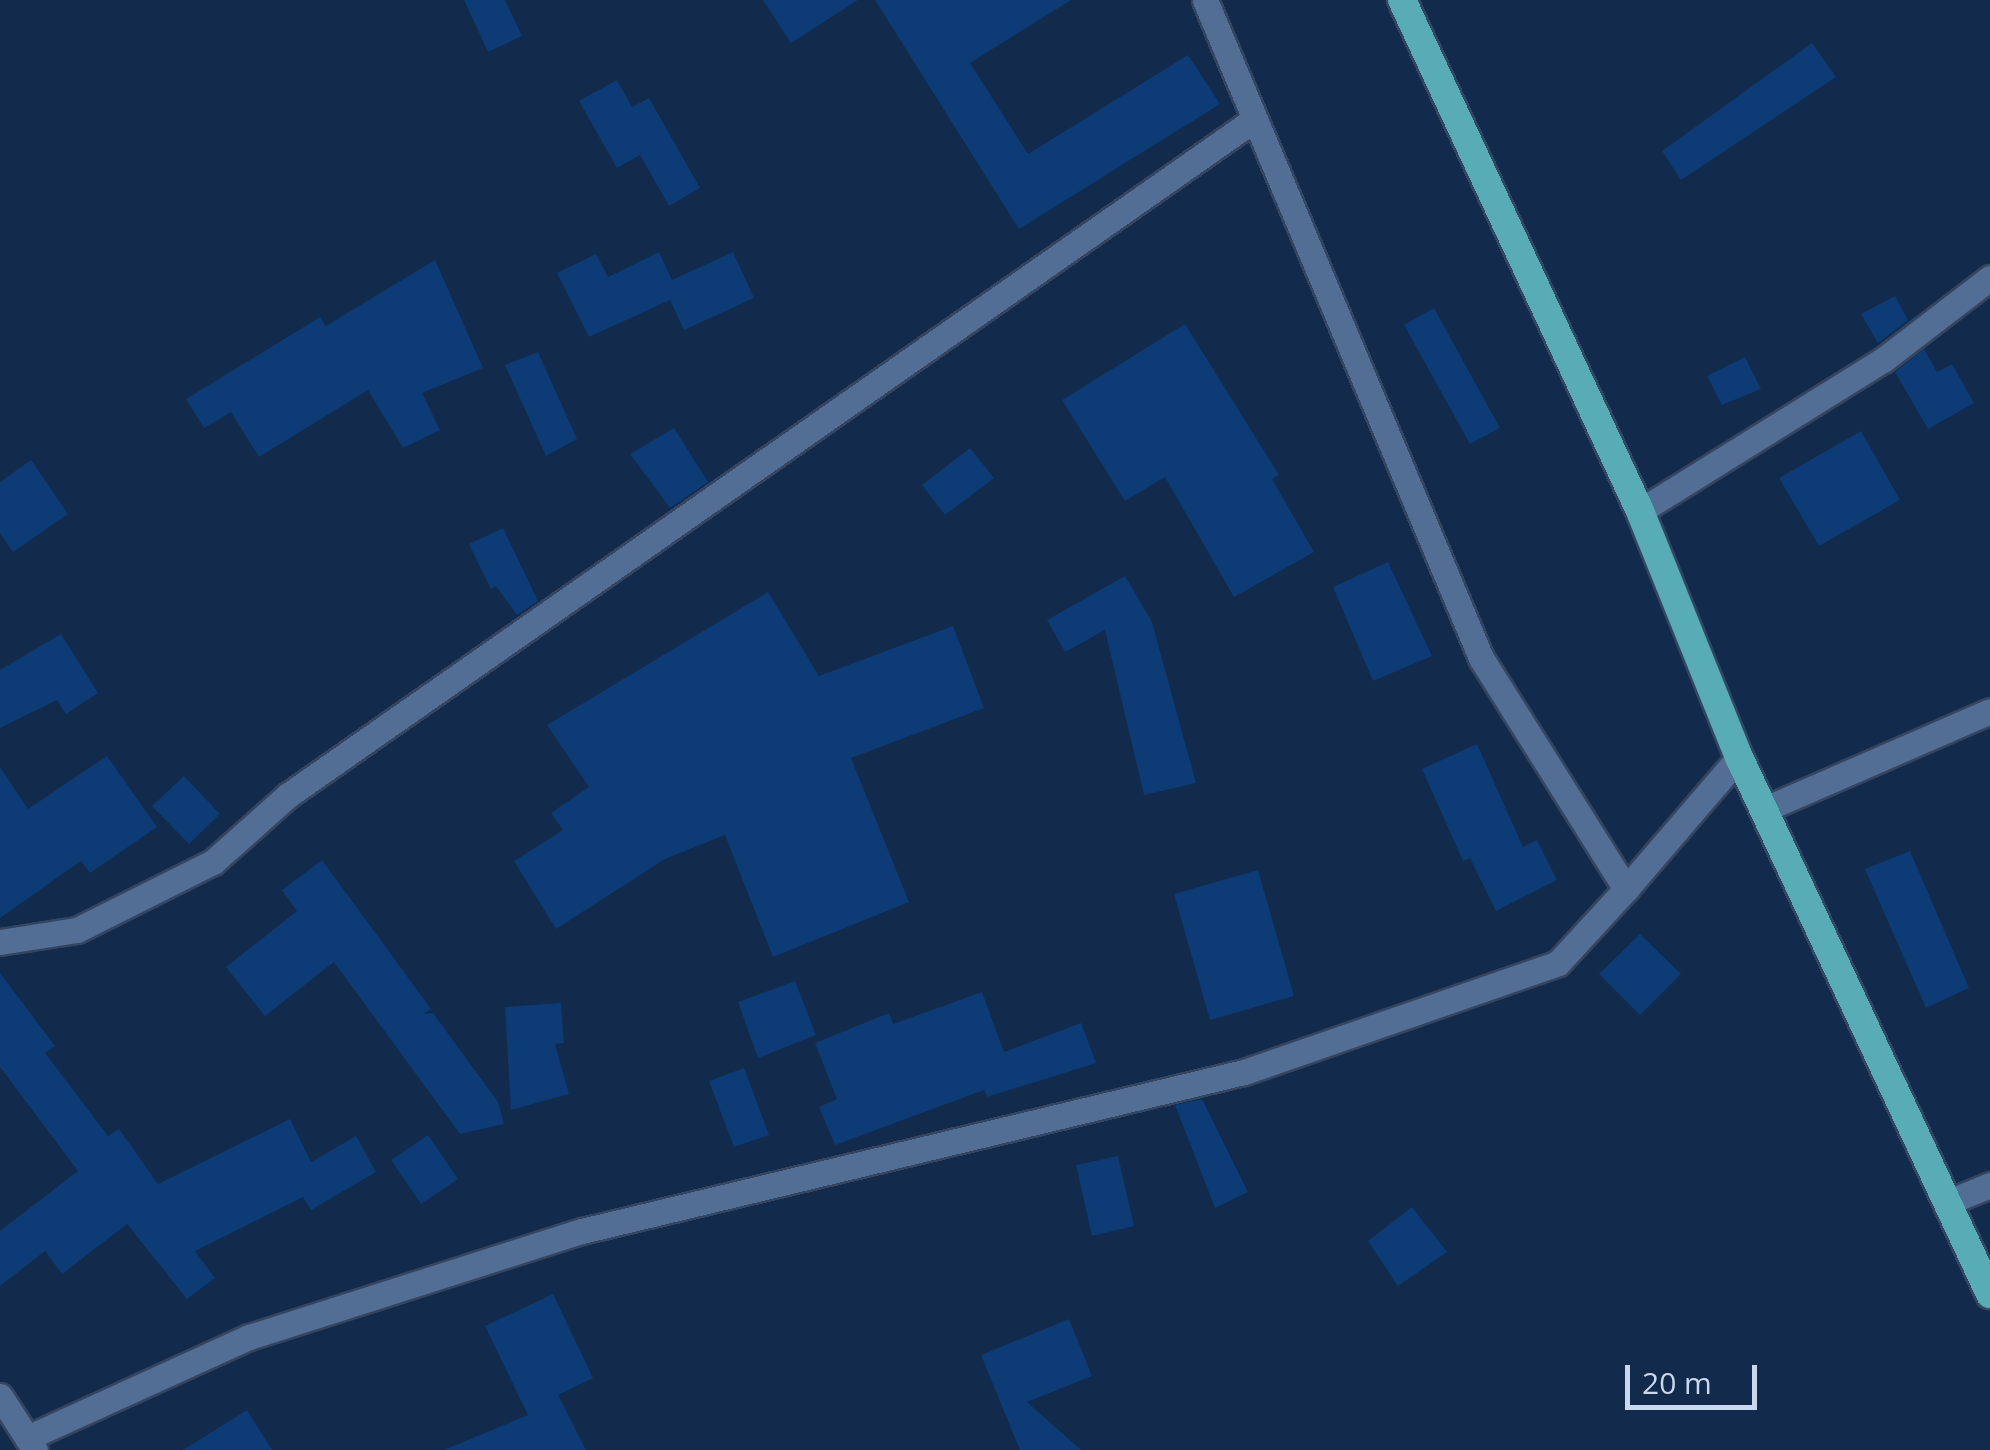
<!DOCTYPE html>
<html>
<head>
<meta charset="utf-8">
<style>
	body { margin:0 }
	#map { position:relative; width:1990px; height:1450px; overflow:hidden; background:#122a4b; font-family:"Open Sans",sans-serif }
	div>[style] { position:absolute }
	.building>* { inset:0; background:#0d3b75 }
	.roads { filter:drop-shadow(2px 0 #344561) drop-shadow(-2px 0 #344561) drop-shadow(0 2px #344561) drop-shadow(0 -2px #344561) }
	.minor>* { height:25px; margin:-12.5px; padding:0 12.5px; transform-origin:12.5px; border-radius:12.5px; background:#536e94 }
	.trunk>* { height:28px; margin:-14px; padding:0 14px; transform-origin:14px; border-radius:14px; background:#58acb6 }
	span { translate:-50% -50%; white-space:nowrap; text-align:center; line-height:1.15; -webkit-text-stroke:8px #122a4b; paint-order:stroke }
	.scale { position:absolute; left:1625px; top:1365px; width:132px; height:45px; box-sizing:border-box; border:5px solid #c9d8ee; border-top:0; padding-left:12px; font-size:30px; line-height:35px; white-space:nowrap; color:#c9d8ee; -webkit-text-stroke:8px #122a4b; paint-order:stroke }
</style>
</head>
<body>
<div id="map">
	<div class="building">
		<div style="clip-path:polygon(464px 0,505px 0,522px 36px,488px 52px)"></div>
		<div style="clip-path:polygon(763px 0,858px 0,791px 43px)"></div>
		<div style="clip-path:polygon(875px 0,1071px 0,970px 63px,1028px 154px,1188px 55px,1220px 104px,1019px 229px)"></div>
		<div style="clip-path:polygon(1812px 43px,1836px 77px,1681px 180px,1662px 151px)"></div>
		<div style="clip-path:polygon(617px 80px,632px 107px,649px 98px,700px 188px,669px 206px,640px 155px,617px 168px,579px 101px)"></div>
		<div style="clip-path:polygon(659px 252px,672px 280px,733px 252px,754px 298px,684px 330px,670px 300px,589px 337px,557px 273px,596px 254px,608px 277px)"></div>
		<div style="clip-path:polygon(435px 260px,483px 368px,422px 393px,440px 430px,403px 448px,368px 390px,259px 457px,231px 412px,204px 428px,186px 399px,320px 317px,326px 326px)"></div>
		<div style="clip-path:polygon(1895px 296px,1908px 320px,1878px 343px,1861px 314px)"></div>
		<div style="clip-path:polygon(1434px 308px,1500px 428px,1470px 444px,1404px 325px)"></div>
		<div style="clip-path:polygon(1185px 324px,1279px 475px,1272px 479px,1314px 552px,1234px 597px,1165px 477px,1125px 501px,1062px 400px)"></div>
		<div style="clip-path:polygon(1924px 349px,1937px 372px,1952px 364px,1974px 403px,1928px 429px,1895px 372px)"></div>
		<div style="clip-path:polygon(538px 352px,577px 439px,546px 456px,505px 365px)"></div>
		<div style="clip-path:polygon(1745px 357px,1761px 389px,1722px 405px,1707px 376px)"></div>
		<div style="clip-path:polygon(674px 428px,708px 482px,670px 508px,630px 454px)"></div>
		<div style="clip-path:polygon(1861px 431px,1900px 500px,1819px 546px,1779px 478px)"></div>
		<div style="clip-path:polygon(970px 448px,994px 478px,945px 515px,922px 485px)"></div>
		<div style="clip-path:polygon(31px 460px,68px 514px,13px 552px,0 533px,0 482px)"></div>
		<div style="clip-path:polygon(503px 528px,538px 601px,517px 615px,496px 586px,491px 589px,469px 544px)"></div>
		<div style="clip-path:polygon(1388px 562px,1432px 656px,1373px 681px,1333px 587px)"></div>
		<div style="clip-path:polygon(1125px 576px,1152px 622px,1196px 783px,1144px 795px,1105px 630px,1065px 652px,1047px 620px)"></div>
		<div style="clip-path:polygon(768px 592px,819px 676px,953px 626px,984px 708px,851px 758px,909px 902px,773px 957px,725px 835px,665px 859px,556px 929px,514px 861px,563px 830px,551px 813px,589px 787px,547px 725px)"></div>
		<div style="clip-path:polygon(61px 634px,98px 693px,66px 714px,57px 700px,0 728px,0 670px)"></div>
		<div style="clip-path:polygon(1477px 744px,1523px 847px,1537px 840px,1557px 880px,1496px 911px,1470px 858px,1463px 861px,1422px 769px)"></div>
		<div style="clip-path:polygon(107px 756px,157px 827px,90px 873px,81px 861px,0 918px,0 767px,28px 809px)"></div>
		<div style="clip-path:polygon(184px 776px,220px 814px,189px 844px,152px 806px)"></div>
		<div style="clip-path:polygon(1910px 851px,1969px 988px,1926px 1008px,1865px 869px)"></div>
		<div style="clip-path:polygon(322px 860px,431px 1009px,423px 1014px,433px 1013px,498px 1102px,504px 1124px,460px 1134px,334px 962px,265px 1016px,226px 967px,297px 911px,282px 890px)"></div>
		<div style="clip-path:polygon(1258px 870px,1294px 996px,1210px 1020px,1174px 894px)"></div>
		<div style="clip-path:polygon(1640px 934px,1681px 974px,1640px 1015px,1599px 974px)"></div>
		<div style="clip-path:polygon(0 973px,55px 1046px,45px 1053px,108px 1136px,119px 1129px,158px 1184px,290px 1119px,311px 1162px,356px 1136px,376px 1172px,311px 1210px,303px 1197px,195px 1251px,215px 1278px,187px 1299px,127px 1224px,62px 1274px,45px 1251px,0 1286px,0 1231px,78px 1171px,0 1067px)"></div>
		<div style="clip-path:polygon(795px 981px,816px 1035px,758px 1058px,738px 1002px)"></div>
		<div style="clip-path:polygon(982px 992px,1004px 1052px,1081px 1023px,1096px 1063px,987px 1097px,984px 1090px,835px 1145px,819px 1107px,837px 1099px,815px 1043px,889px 1013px,893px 1024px)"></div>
		<div style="clip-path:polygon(561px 1003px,564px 1043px,555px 1044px,569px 1094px,511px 1110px,505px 1007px)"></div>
		<div style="clip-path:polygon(744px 1068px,769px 1135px,734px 1147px,709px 1081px)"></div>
		<div style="clip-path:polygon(1202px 1099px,1248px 1192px,1215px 1208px,1175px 1105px)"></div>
		<div style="clip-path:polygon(428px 1135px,458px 1179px,421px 1204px,391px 1160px)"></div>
		<div style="clip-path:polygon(1118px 1156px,1134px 1226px,1092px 1236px,1076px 1165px)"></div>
		<div style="clip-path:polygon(1412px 1207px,1447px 1252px,1398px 1286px,1368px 1241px)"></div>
		<div style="clip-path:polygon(553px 1294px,593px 1378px,558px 1395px,586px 1450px,444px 1450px,528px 1415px,485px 1326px)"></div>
		<div style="clip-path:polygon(1069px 1319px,1092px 1376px,1027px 1402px,1081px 1450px,1020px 1450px,981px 1355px)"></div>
		<div style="clip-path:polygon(247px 1410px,272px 1450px,183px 1450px)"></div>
	</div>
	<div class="roads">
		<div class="minor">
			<div style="left:1205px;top:0;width:714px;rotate:67.24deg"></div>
			<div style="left:1481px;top:658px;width:273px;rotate:57.9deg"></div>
			<div style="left:1626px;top:889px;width:174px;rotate:-49.4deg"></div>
			<div style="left:1640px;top:511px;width:286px;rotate:-31.9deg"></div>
			<div style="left:1883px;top:360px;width:135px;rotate:-37.5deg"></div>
			<div style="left:1765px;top:809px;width:245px;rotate:-23.5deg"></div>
			<div style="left:0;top:942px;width:78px;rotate:-8.9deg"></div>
			<div style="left:77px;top:930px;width:152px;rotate:-26.6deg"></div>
			<div style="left:213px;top:862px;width:99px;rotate:-41.7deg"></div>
			<div style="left:287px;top:796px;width:1181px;rotate:-34.97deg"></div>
			<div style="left:1946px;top:1203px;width:48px;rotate:-22.2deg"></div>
			<div style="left:0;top:1396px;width:64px;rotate:57.1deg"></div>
			<div style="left:27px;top:1438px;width:244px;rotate:-24.5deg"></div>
			<div style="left:249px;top:1337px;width:349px;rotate:-17.7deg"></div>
			<div style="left:582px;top:1231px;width:681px;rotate:-13.51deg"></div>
			<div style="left:1244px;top:1072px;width:332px;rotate:-19.1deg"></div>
			<div style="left:1558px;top:963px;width:100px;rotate:-47.4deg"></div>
		</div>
		<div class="trunk">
			<div style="left:1402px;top:0;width:564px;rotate:65.03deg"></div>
			<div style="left:1640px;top:511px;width:265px;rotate:68.1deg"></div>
			<div style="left:1739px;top:757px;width:593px;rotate:64.95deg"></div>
		</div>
	</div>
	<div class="scale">20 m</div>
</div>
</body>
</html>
